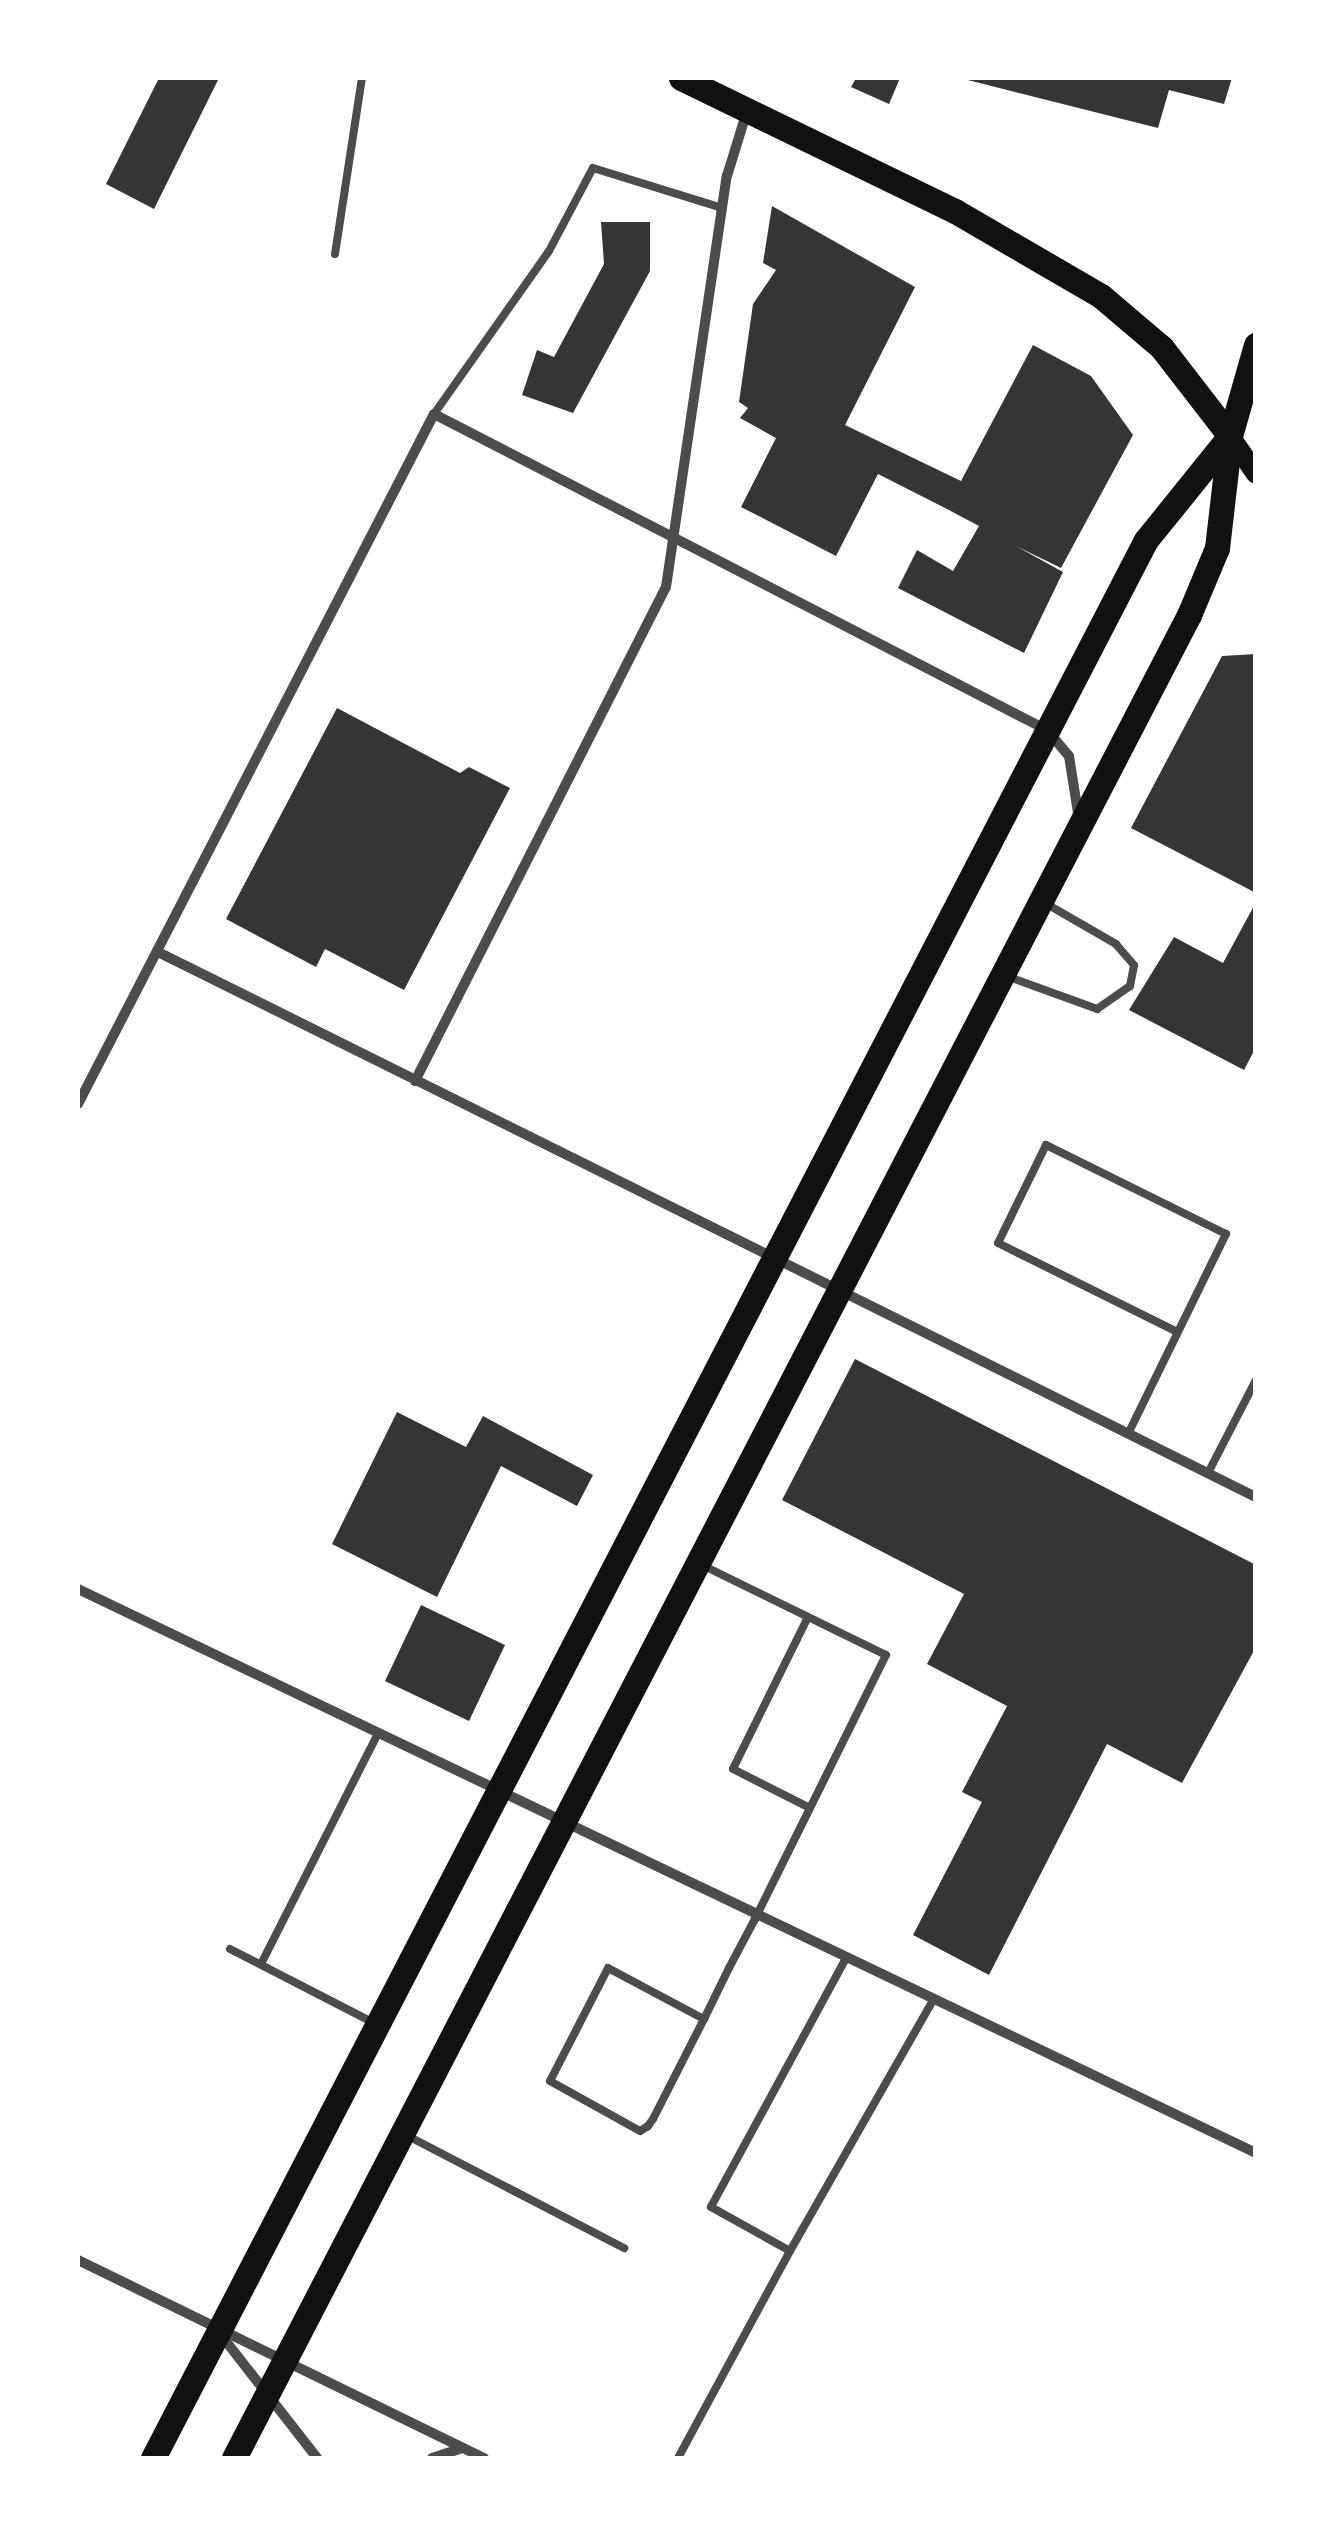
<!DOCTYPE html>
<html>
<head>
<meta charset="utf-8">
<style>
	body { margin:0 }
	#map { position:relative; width:1333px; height:2536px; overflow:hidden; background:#fff; font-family:"Roboto Serif",serif }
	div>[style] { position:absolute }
	.building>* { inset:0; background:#353535 }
	.service>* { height:8px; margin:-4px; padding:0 4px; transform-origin:4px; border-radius:4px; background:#4c4c4c }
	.minor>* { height:10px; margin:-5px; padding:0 5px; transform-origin:5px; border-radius:5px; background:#4c4c4c }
	.secondary>* { height:20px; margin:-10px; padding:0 10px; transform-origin:10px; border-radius:10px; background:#111 }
	.primary>* { height:25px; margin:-12.5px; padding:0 12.5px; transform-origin:12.5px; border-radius:12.5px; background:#111 }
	span { translate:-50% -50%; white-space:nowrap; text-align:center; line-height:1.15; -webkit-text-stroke:10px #fff; paint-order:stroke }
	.frame { position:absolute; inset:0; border:80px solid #fff; pointer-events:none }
</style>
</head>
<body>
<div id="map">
	<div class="building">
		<div style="clip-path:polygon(159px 78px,219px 78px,154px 209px,106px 184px)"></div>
		<div style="clip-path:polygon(856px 78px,900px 78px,889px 104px,851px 87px)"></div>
		<div style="clip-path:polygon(960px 78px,1232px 78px,1224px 104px,1169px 90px,1158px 128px)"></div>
		<div style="clip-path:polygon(772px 206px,915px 287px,845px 425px,961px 481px,1033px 345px,1091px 376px,1133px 435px,1061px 568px,1016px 546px,1063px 572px,1024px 653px,898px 588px,917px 550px,953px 571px,979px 526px,947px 509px,878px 474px,836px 556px,741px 507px,776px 438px,740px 418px,748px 408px,739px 402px,753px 304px,776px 270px,763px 263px)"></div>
		<div style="clip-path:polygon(601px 222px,650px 222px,650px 271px,573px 413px,522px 395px,537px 350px,554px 357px,604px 264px)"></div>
		<div style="clip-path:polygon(1256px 654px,1256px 893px,1131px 828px,1222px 656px)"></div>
		<div style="clip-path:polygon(337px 708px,460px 773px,469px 767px,510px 788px,404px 990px,325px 949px,316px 967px,226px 919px)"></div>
		<div style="clip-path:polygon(1256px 902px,1256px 1047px,1244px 1070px,1129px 1010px,1174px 937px,1223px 963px)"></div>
		<div style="clip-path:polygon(855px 1359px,1256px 1565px,1256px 1647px,1182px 1783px,1107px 1744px,989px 1975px,913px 1935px,982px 1802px,962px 1792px,1007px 1706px,927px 1664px,964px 1594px,782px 1500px)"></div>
		<div style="clip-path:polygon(397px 1412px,466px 1447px,483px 1416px,593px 1475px,577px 1506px,501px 1466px,437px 1597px,332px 1544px)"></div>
		<div style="clip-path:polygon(421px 1605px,505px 1645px,469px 1721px,385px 1681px)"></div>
	</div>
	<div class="service">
		<div style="left:335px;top:254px;width:178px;rotate:-81.3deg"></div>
		<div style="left:434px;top:414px;width:199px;rotate:-54.8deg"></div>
		<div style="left:549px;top:251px;width:94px;rotate:-62.1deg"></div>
		<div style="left:593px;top:168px;width:135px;rotate:17.2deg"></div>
		<div style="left:1006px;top:976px;width:97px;rotate:19.9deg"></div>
		<div style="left:1097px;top:1009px;width:40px;rotate:-34.9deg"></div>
		<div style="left:1130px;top:986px;width:21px;rotate:-79deg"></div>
		<div style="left:1134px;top:965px;width:28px;rotate:-131deg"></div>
		<div style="left:1116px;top:944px;width:82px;rotate:-150deg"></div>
		<div style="left:1128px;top:1434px;width:223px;rotate:-63.9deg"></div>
		<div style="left:1226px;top:1234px;width:201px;rotate:-153.7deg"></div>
		<div style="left:1046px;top:1145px;width:109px;rotate:116.1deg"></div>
		<div style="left:998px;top:1243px;width:200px;rotate:26.4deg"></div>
		<div style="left:1208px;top:1473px;width:105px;rotate:-62.7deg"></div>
		<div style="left:702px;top:1565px;width:205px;rotate:26.1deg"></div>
		<div style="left:886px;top:1655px;width:295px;rotate:116.4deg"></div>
		<div style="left:755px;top:1919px;width:55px;rotate:118deg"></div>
		<div style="left:729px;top:1968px;width:57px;rotate:116.1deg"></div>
		<div style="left:704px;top:2019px;width:112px;rotate:117deg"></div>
		<div style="left:653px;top:2119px;width:9px;rotate:126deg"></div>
		<div style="left:648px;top:2126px;width:9px;rotate:148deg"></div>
		<div style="left:640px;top:2131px;width:103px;rotate:-150.9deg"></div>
		<div style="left:550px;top:2081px;width:127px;rotate:-62.8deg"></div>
		<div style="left:608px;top:1968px;width:109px;rotate:28deg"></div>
		<div style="left:808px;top:1617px;width:169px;rotate:116.3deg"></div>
		<div style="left:733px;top:1769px;width:86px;rotate:26.9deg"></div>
		<div style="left:230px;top:1949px;width:160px;rotate:27.2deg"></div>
		<div style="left:845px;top:1960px;width:281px;rotate:118.5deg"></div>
		<div style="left:711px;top:2207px;width:90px;rotate:29.1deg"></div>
		<div style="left:790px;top:2251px;width:287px;rotate:-60.3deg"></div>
		<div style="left:261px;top:1964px;width:254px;rotate:-63.1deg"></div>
		<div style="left:406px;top:2135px;width:246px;rotate:27.4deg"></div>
		<div style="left:678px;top:2458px;width:235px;rotate:-61.6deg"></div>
	</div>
	<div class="minor">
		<div style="left:162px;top:954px;width:1221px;rotate:26.4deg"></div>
		<div style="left:415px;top:1081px;width:554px;rotate:-63.07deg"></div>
		<div style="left:666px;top:587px;width:416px;rotate:-81.6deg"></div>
		<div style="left:727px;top:176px;width:68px;rotate:-72.9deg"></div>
		<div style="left:78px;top:1104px;width:776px;rotate:-62.71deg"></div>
		<div style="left:434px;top:414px;width:690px;rotate:27.27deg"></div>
		<div style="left:1047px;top:730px;width:34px;rotate:50deg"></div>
		<div style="left:1069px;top:756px;width:58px;rotate:81deg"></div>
		<div style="left:78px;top:1589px;width:1306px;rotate:25.58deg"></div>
		<div style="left:78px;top:2260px;width:452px;rotate:26deg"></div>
		<div style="left:221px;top:2335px;width:156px;rotate:52deg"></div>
		<div style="left:432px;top:2458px;width:32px;rotate:-18deg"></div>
	</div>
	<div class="secondary">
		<div style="left:1230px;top:436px;width:46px;rotate:55.6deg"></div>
	</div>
	<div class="primary">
		<div style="left:681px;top:78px;width:305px;rotate:25.9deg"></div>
		<div style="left:955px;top:211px;width:169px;rotate:30.2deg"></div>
		<div style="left:1101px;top:296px;width:80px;rotate:40.4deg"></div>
		<div style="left:1162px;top:348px;width:111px;rotate:52.3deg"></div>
		<div style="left:153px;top:2458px;width:2160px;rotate:-62.63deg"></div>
		<div style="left:1146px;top:540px;width:134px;rotate:-51.1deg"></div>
		<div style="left:234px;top:2458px;width:2076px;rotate:-62.61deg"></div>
		<div style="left:1189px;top:615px;width:73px;rotate:-67.3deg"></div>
		<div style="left:1217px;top:548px;width:113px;rotate:-83.4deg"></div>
		<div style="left:1230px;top:436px;width:95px;rotate:-74.1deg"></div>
	</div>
	<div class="frame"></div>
</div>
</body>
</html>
